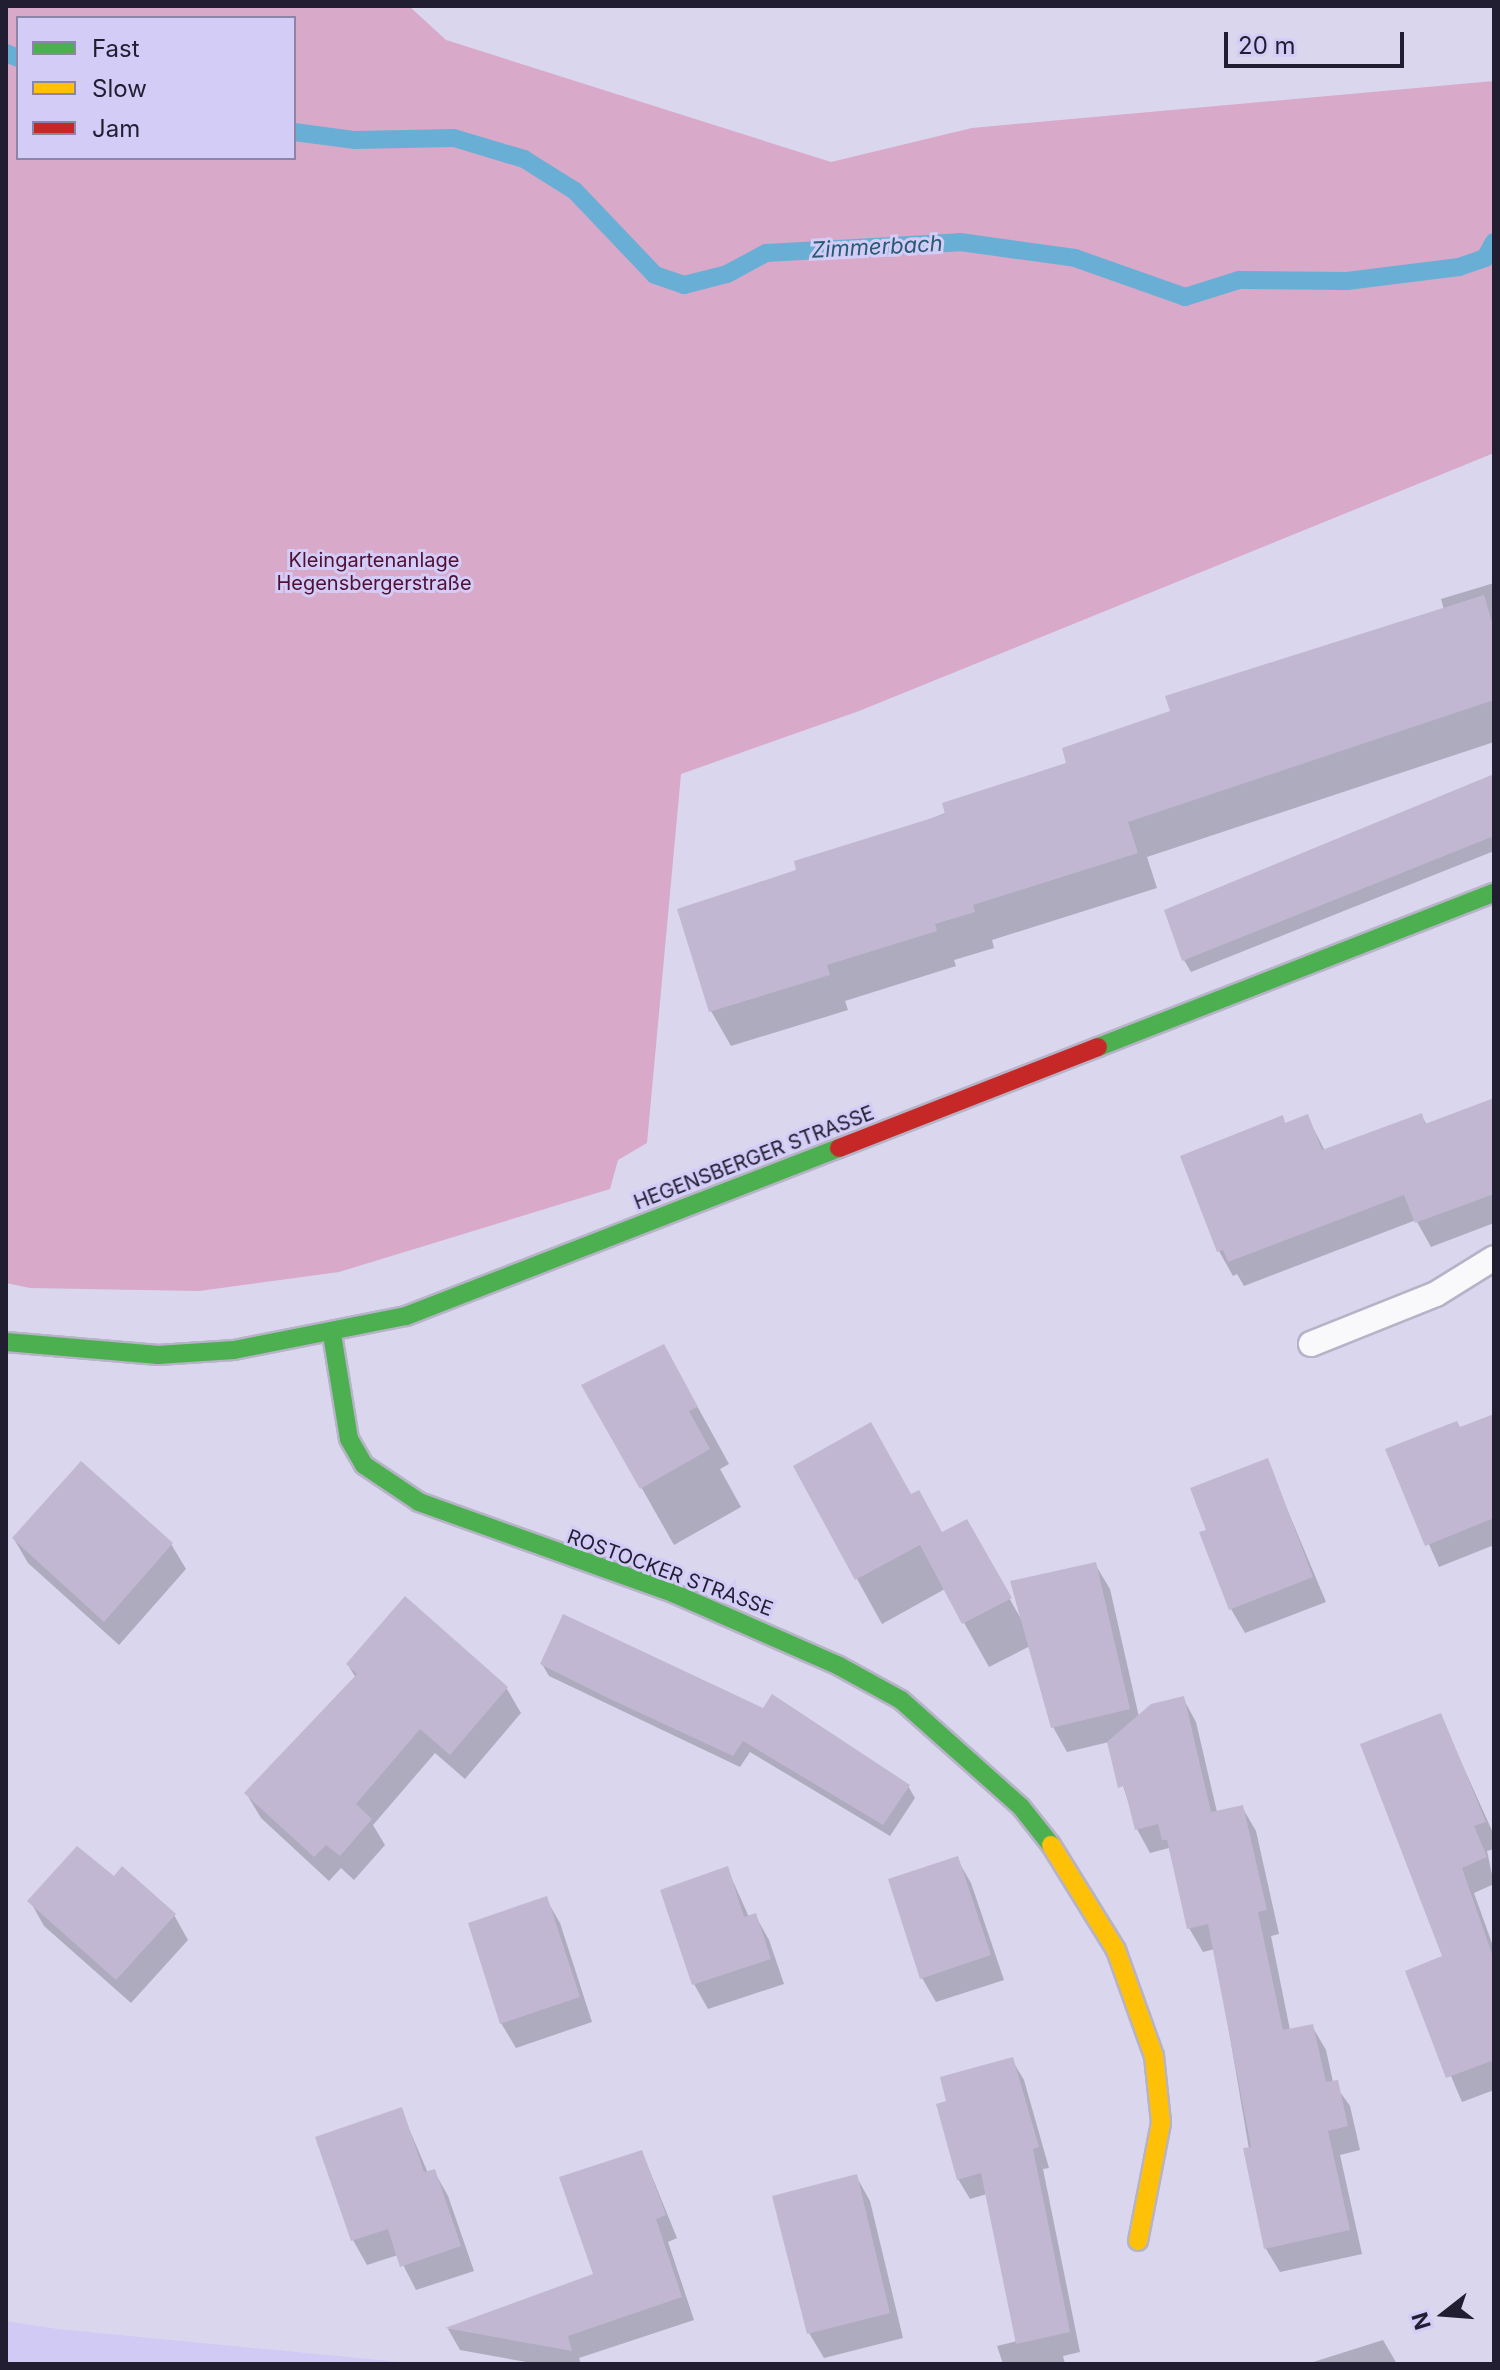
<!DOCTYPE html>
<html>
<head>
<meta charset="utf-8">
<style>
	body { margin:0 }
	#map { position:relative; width:1500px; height:2370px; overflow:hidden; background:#d9d6ed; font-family:Inter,sans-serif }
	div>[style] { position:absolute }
	.built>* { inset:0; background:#d0caf5 }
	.green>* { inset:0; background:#d8a9c8 }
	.shadow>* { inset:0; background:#0003 }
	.stream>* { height:18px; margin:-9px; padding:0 9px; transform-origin:9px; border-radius:9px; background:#69afd5 }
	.building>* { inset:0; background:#c2b7d3 }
	.roads { filter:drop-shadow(2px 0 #b6b3c7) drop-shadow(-2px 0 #b6b3c7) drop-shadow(0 2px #b6b3c7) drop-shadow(0 -2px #b6b3c7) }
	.lane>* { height:24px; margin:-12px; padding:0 12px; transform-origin:12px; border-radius:12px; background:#f9f9fc }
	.fast>* { height:18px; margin:-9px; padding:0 9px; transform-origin:9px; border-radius:9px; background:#4caf50 }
	.slow>* { height:18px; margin:-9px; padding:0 9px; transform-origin:9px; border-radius:9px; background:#ffc107 }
	.jam>* { height:18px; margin:-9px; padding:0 9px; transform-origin:9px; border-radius:9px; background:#c62828 }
	span { translate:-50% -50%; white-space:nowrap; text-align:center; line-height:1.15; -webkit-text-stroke:6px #d2ccf7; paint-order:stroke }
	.park-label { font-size:20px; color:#510f33 }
	.street-label { font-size:20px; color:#211e31 }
	.water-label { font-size:22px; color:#265b73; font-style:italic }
	.frame { position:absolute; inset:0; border:8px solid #211e31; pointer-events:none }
	.legend { position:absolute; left:16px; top:16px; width:280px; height:144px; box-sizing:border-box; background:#d2ccf7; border:2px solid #8b86a8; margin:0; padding:10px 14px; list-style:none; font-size:24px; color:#211e31 }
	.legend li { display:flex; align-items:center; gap:16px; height:40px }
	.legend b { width:40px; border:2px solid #8b86a8 }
	.north { position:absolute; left:1404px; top:2274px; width:80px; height:80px; -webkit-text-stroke:6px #d2ccf7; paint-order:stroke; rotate:253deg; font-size:22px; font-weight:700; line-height:32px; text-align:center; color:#211e31 }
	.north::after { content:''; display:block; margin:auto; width:28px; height:36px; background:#211e31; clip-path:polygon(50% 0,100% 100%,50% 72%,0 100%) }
	.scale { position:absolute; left:1224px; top:32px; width:180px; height:36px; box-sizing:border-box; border:4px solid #211e31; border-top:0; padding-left:10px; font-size:24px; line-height:28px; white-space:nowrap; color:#211e31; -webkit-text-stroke:6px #d2ccf7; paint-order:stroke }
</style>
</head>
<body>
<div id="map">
	<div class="built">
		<div style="clip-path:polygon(6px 2321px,57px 2329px,421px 2364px,6px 2364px)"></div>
	</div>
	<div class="green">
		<div style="clip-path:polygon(evenodd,6px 6px,409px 6px,446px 40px,831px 162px,972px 128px,1494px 81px,1494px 453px,859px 711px,681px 774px,647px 1143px,618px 1160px,610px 1189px,339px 1272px,199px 1291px,30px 1288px,6px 1283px,6px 6px,294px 18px,294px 158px,18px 158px,18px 18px,294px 18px)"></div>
	</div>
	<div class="shadow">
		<div style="clip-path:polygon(1494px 583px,1494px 742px,1147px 857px,1157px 888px,992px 940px,994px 948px,954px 960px,956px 966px,845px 1001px,848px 1010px,731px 1046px,711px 1011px,799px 871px,1068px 764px,1172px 712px,1444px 610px,1441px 599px)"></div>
		<div style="clip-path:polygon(1494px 776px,1494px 851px,1191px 972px,1184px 960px)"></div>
		<div style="clip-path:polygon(1494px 1100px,1494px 1223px,1431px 1247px,1416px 1220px,1244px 1286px,1237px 1274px,1233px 1276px,1219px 1251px,1282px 1118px,1286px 1125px,1307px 1116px,1325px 1151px,1421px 1115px,1427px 1125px)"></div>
		<div style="clip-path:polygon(584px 1386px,696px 1404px,729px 1464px,720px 1469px,741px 1507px,674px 1545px)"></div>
		<div style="clip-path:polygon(1494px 1416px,1494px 1545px,1439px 1567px,1388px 1451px)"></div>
		<div style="clip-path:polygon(1267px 1461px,1326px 1602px,1245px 1633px,1231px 1609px,1209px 1531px)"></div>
		<div style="clip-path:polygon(795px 1467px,911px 1496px,943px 1535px,966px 1521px,1021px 1619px,1095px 1564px,1110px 1589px,1139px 1717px,1183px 1698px,1196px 1722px,1217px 1812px,1242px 1807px,1256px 1831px,1279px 1934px,1271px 1936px,1290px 2030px,1312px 2026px,1326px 2050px,1333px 2082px,1350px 2106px,1360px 2150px,1340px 2155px,1362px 2254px,1280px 2272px,1266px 2249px,1215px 1949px,1203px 1952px,1189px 1928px,1169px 1848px,1150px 1853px,1137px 1829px,1109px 1742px,1067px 1752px,1053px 1727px,1030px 1646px,989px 1667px,945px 1589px,882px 1624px)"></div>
		<div style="clip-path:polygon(14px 1539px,171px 1544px,186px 1569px,119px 1645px,28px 1563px)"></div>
		<div style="clip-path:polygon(542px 1664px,908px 1786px,915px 1798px,890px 1836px,750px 1752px,740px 1767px,549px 1676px)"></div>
		<div style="clip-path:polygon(348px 1665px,507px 1689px,521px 1713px,465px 1779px,435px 1753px,373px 1825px,385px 1845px,354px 1880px,341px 1868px,329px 1881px,261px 1818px,246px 1793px,356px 1678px)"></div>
		<div style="clip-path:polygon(1440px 1715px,1494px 1835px,1494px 1849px,1487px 1851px,1494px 1884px,1474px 1893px,1494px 1949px,1494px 2090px,1462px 2102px,1407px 1972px,1444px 1958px)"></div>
		<div style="clip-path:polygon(957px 1859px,971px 1883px,1004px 1980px,936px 2002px,922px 1978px)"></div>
		<div style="clip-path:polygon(727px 1868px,749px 1917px,755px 1915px,769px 1940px,784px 1984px,708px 2009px,694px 1984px,662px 1891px)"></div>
		<div style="clip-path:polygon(114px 1879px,174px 1915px,188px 1940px,131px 2003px,44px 1926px,30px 1901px)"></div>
		<div style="clip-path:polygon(546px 1899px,560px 1923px,592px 2022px,516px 2048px,501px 2023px)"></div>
		<div style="clip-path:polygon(1012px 2060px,1024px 2080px,1049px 2168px,1043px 2169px,1080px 2352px,1063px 2356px,1065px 2364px,1003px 2364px,997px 2346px,1017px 2341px,987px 2194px,970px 2199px,958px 2179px,949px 2103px)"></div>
		<div style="clip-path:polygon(401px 2110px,428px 2173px,434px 2171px,448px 2196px,474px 2271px,416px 2290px,398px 2255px,367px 2265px,353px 2240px)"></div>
		<div style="clip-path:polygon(642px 2152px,677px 2238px,668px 2242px,694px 2320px,579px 2358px,581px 2364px,537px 2364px,460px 2350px,448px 2329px,595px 2275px)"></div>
		<div style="clip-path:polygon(856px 2176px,870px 2201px,903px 2338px,824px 2358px,809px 2333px,775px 2197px)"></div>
		<div style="clip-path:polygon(1383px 2340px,1397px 2364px,1307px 2364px)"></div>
	</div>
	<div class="stream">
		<div style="left:6px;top:53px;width:13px;rotate:23deg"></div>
		<div style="left:294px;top:132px;width:62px;rotate:7.5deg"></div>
		<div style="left:355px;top:140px;width:99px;rotate:-1.2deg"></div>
		<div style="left:454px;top:138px;width:73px;rotate:16.7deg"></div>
		<div style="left:524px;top:159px;width:60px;rotate:32.1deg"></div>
		<div style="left:575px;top:191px;width:116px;rotate:46.4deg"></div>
		<div style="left:655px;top:275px;width:31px;rotate:19deg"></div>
		<div style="left:684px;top:285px;width:44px;rotate:-14.3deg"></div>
		<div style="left:727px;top:274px;width:44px;rotate:-28.3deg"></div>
		<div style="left:766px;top:253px;width:194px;rotate:-3.2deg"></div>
		<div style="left:960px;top:242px;width:116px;rotate:7.9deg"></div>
		<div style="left:1075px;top:258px;width:117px;rotate:19.5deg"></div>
		<div style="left:1185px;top:297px;width:57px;rotate:-17.5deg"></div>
		<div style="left:1239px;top:280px;width:108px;rotate:0.5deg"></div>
		<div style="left:1347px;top:281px;width:113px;rotate:-7.1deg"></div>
		<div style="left:1459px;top:267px;width:28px;rotate:-19deg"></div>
		<div style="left:1485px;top:258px;width:18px;rotate:-61deg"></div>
	</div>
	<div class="building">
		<div style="clip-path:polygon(1484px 595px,1494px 629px,1494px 700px,1128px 822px,1138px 853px,973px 905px,975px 912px,935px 924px,937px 931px,827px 965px,830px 975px,709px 1012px,677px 909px,796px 870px,794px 861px,945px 814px,942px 803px,1066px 763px,1062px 748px,1170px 711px,1165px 696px)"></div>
		<div style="clip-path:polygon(1494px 774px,1494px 836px,1182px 961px,1164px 910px)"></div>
		<div style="clip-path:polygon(1494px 1098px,1494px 1194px,1415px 1223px,1404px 1195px,1228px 1262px,1223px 1250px,1217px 1252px,1180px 1156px,1283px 1115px,1285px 1123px,1308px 1114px,1322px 1150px,1422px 1113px,1425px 1124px)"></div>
		<div style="clip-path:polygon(664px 1344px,698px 1407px,689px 1411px,710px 1449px,640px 1489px,581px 1385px)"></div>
		<div style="clip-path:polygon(1494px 1414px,1494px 1518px,1425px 1546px,1385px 1449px,1457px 1421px,1460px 1427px)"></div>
		<div style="clip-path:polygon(871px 1422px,911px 1494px,919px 1490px,942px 1532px,967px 1519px,1012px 1598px,962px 1624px,920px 1545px,933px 1538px,855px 1580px,793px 1466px)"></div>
		<div style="clip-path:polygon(1268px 1458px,1313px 1577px,1229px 1610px,1199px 1532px,1206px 1530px,1190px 1488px)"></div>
		<div style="clip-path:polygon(81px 1461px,173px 1543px,104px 1622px,12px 1538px)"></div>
		<div style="clip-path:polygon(1096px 1562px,1130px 1709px,1051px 1728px,1010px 1581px)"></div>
		<div style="clip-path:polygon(405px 1596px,508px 1687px,450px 1755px,420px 1729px,356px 1804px,372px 1819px,340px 1856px,326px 1845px,314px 1857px,244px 1793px,357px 1674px,346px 1664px)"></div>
		<div style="clip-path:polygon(563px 1614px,763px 1708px,772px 1694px,910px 1785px,883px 1825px,743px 1741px,733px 1756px,610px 1699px,540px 1664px)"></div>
		<div style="clip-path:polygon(1184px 1696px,1211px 1812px,1243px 1805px,1267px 1910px,1258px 1912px,1283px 2030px,1313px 2024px,1326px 2082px,1338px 2080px,1348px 2126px,1328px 2131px,1350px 2230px,1264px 2249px,1243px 2148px,1251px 2147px,1208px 1924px,1187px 1929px,1167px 1840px,1162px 1840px,1158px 1824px,1135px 1830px,1124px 1786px,1118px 1788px,1107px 1742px,1151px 1704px)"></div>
		<div style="clip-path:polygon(1441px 1713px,1486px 1822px,1474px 1826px,1487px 1857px,1462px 1868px,1494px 1960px,1494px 2060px,1446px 2078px,1405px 1971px,1442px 1956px,1360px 1744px)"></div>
		<div style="clip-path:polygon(77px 1846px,114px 1876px,122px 1866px,176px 1914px,116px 1980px,27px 1901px)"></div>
		<div style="clip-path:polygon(958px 1856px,991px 1955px,920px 1979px,888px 1879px)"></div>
		<div style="clip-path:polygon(728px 1866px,744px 1917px,756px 1913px,771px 1959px,692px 1985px,660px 1890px)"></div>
		<div style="clip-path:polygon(547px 1896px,580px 1997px,500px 2024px,468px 1923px)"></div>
		<div style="clip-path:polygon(1013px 2057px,1039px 2147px,1033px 2149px,1070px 2332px,1016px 2344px,981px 2173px,957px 2180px,936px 2104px,946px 2101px,940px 2077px)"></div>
		<div style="clip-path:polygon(402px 2107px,424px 2172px,435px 2169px,461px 2246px,400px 2267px,388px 2229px,351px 2241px,315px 2137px)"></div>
		<div style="clip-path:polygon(642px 2150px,666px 2215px,656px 2219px,682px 2297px,568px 2336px,572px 2351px,445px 2328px,593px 2274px,559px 2177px)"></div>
		<div style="clip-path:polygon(857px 2174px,890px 2313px,807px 2334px,772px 2196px)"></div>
	</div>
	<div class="roads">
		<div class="lane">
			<div style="left:1311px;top:1344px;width:135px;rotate:-21.8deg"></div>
			<div style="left:1436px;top:1294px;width:68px;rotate:-31.8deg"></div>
		</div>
		<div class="fast">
			<div style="left:1098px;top:1047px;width:425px;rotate:-21.3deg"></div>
			<div style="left:332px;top:1334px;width:106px;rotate:80.8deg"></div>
			<div style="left:349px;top:1439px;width:30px;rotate:60deg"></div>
			<div style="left:364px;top:1465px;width:66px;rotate:33.9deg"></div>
			<div style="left:419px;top:1502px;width:270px;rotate:19.7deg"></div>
			<div style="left:673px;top:1593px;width:181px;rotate:23.7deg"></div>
			<div style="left:839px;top:1666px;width:71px;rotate:28.7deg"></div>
			<div style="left:901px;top:1700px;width:161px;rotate:41.7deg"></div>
			<div style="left:1021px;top:1807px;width:48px;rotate:51.7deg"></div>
			<div style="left:6px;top:1342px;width:153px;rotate:4.9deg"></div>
			<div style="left:158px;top:1355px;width:76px;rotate:-3.8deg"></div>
			<div style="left:234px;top:1350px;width:175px;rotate:-11.2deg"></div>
			<div style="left:406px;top:1316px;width:464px;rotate:-21.2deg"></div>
		</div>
		<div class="slow">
			<div style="left:1051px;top:1845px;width:123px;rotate:58.2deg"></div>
			<div style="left:1116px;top:1950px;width:113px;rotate:70.3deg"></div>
			<div style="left:1154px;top:2056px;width:67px;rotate:84deg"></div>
			<div style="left:1161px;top:2123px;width:120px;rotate:101deg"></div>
		</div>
		<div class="jam">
			<div style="left:839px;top:1148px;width:278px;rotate:-21.3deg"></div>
		</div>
	</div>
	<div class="park-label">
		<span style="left:374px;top:572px">Kleingartenanlage<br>Hegensbergerstraße</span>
	</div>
	<div class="street-label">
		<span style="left:754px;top:1158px;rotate:-21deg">HEGENSBERGER STRASSE</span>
		<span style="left:670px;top:1573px;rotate:20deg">ROSTOCKER STRASSE</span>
	</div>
	<div class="water-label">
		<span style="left:877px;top:247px;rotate:-3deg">Zimmerbach</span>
	</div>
	<div class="frame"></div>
	<ul class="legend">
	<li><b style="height:10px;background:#4caf50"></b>Fast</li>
	<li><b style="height:10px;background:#ffc107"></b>Slow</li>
	<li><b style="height:10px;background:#c62828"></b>Jam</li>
	</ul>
	<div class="north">N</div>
	<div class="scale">20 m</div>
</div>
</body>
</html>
